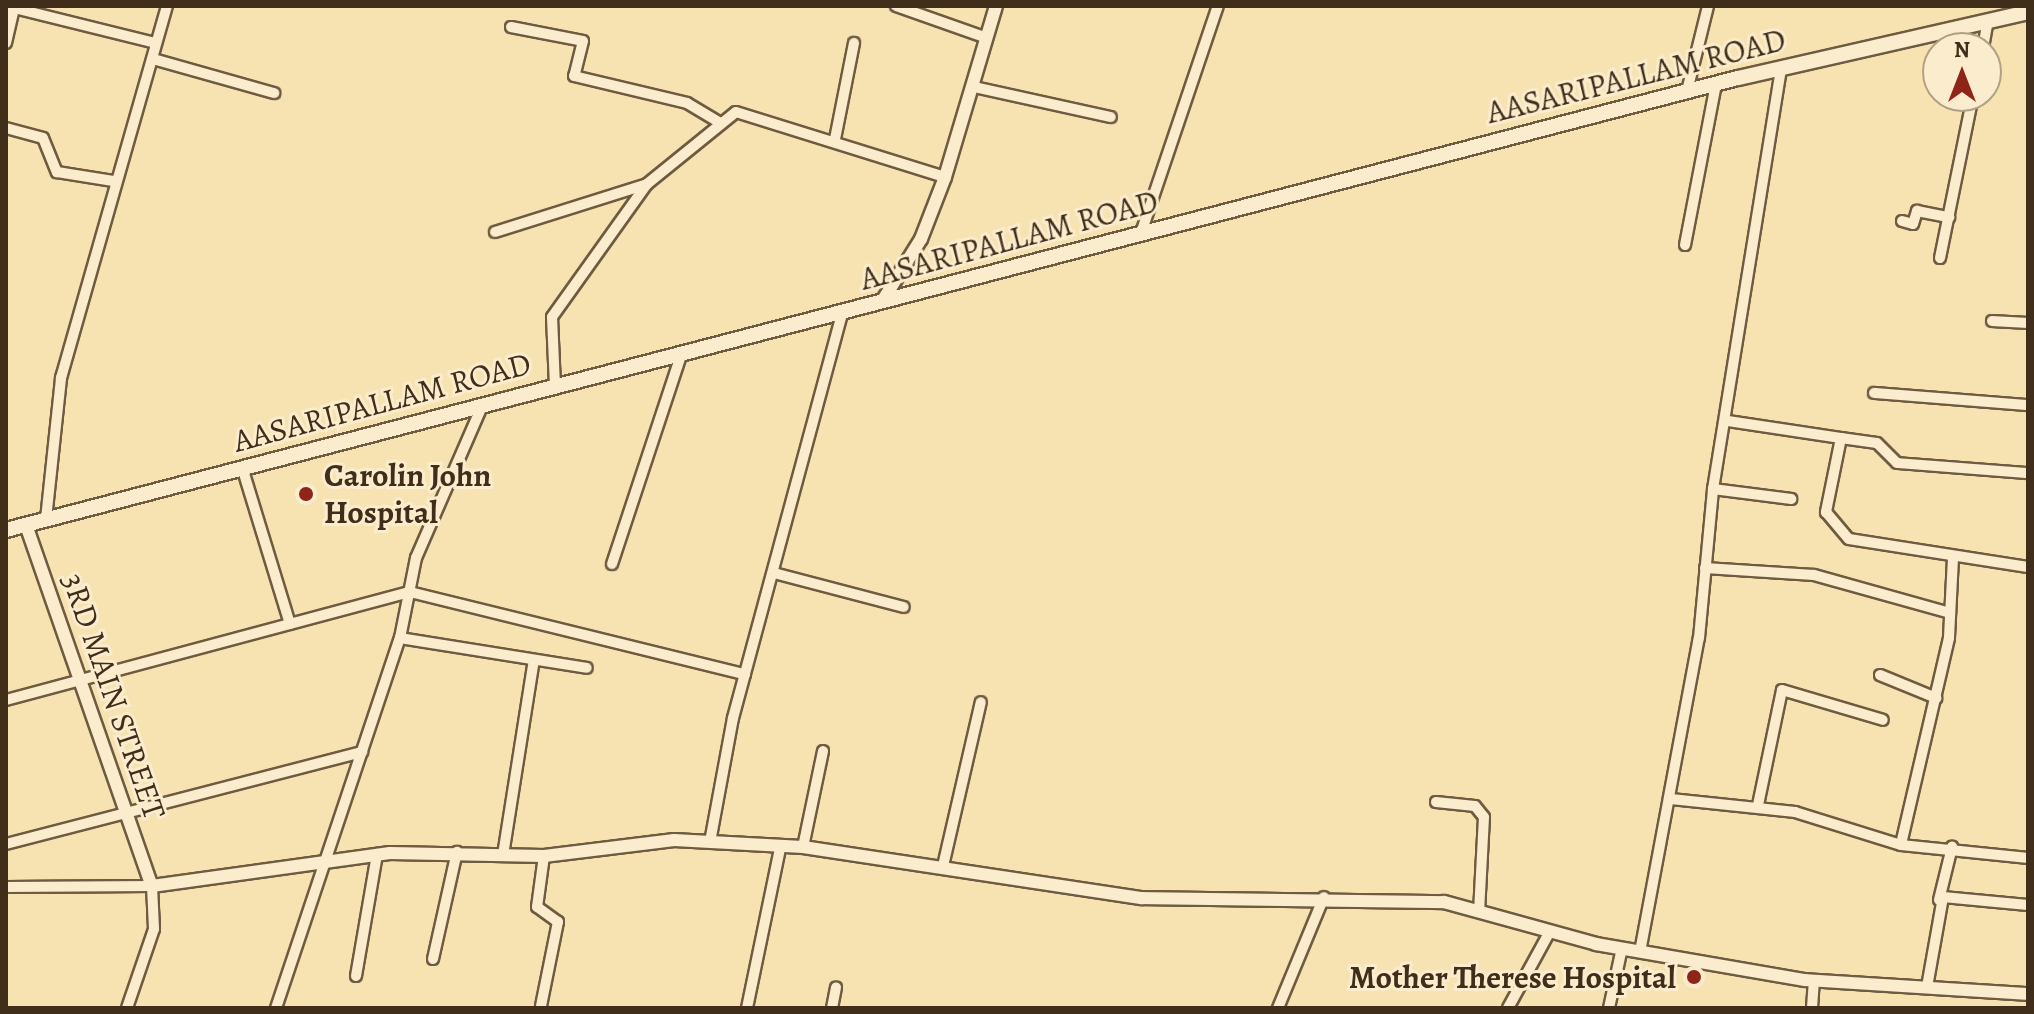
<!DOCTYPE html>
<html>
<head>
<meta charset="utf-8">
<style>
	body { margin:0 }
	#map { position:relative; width:2034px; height:1014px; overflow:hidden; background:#f7e2b2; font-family:Alegreya,serif }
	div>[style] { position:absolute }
	.roads { filter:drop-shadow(2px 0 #6e5b40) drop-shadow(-2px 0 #6e5b40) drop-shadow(0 2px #6e5b40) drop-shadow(0 -2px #6e5b40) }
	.minor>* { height:10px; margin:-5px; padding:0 5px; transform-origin:5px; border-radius:5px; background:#faeccd }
	.tertiary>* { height:12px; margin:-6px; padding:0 6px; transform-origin:6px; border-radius:6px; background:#faeccd }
	.secondary>* { height:14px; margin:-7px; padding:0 7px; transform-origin:7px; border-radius:7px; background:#faeccd }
	.dots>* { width:22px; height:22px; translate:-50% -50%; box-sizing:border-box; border:4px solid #faeccd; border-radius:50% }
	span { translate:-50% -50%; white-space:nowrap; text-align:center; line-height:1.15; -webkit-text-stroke:6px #faeccd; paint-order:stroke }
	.street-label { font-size:32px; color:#402e1a }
	.poi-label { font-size:32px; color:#402e1a; font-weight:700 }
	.left { translate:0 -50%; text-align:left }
	.right { translate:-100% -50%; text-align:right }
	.frame { position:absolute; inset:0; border:8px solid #402e1a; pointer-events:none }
	.north { position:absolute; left:1922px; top:32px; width:80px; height:80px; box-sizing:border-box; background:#faeccd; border:2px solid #b0a085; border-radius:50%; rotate:0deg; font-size:22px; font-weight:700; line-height:32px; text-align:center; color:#402e1a }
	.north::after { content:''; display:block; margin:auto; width:28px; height:36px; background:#8f2418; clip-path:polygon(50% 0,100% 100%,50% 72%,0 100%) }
</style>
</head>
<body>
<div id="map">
	<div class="roads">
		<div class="minor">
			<div style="left:6px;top:6px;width:154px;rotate:13.9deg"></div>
			<div style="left:896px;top:6px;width:96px;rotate:19.4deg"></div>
			<div style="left:511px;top:27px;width:73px;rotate:11deg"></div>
			<div style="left:583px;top:41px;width:36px;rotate:104deg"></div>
			<div style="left:574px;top:76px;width:116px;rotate:13.4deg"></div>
			<div style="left:687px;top:103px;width:39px;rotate:31deg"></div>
			<div style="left:6px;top:43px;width:36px;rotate:-77deg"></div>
			<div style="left:1983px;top:48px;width:27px;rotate:-80deg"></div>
			<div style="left:153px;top:59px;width:126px;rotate:15.7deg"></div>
			<div style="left:974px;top:87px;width:140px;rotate:12.4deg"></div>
			<div style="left:1687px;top:91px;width:88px;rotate:-76.1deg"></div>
			<div style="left:6px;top:128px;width:38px;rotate:15deg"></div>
			<div style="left:43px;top:138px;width:37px;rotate:68deg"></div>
			<div style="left:57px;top:172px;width:57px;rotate:9.1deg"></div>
			<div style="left:835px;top:139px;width:98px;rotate:-78.8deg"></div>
			<div style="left:1902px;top:221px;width:11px;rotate:15deg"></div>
			<div style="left:1913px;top:224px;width:14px;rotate:-73deg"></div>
			<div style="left:1917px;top:211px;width:33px;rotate:11deg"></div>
			<div style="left:495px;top:232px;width:159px;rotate:-17.5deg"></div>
			<div style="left:647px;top:184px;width:114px;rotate:-39deg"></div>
			<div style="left:736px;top:112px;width:219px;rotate:17.3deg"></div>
			<div style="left:1141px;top:233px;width:240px;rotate:-71.3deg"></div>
			<div style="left:1685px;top:245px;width:164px;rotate:-79.1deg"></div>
			<div style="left:1940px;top:258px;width:165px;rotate:-78.5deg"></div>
			<div style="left:1992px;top:321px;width:36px;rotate:3deg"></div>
			<div style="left:555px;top:386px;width:69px;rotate:-92.5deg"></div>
			<div style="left:552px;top:317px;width:163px;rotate:-54.5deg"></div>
			<div style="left:1874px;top:393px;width:154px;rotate:4.5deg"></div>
			<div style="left:1728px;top:421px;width:114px;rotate:8.6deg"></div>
			<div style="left:1841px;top:438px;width:76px;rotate:101.5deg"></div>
			<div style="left:1826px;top:512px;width:35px;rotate:50deg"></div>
			<div style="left:1849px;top:539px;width:181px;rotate:8.9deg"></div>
			<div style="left:1841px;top:438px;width:36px;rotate:8deg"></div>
			<div style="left:1877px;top:443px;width:28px;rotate:45deg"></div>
			<div style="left:1897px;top:463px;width:131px;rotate:4.4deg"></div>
			<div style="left:242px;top:467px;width:164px;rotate:73deg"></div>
			<div style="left:1713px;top:489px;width:79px;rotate:7.3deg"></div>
			<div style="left:46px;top:519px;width:142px;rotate:-83.9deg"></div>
			<div style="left:61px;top:378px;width:387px;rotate:-74.1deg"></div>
			<div style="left:1953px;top:558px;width:80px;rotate:92.9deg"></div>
			<div style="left:1949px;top:638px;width:212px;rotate:103.1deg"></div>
			<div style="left:1901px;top:845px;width:128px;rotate:5.8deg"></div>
			<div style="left:612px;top:564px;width:220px;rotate:-71.7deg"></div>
			<div style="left:1705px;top:568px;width:109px;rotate:3.7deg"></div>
			<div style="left:1814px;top:575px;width:141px;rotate:15.6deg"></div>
			<div style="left:774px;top:573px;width:134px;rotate:14.7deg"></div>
			<div style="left:400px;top:638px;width:189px;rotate:9.1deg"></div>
			<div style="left:1880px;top:675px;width:61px;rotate:22.3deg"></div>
			<div style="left:6px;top:700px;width:418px;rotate:-15deg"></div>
			<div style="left:410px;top:592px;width:345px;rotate:13.8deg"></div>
			<div style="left:1671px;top:799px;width:125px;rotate:6deg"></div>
			<div style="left:1795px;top:812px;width:111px;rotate:17.3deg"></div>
			<div style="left:1436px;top:802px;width:39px;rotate:6deg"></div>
			<div style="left:1475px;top:806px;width:14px;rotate:51deg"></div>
			<div style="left:1484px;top:817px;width:95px;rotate:93deg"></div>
			<div style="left:1758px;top:805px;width:117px;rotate:-78.2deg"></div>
			<div style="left:1782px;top:690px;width:105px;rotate:16.5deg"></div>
			<div style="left:710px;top:842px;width:126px;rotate:-79.5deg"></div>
			<div style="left:733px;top:718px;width:417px;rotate:-74.9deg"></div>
			<div style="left:6px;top:844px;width:368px;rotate:-14.5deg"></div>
			<div style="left:803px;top:847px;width:98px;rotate:-78.2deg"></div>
			<div style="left:503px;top:855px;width:197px;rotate:-81deg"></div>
			<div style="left:943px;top:866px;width:168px;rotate:-77deg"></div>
			<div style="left:6px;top:887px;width:146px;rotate:-0.4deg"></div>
			<div style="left:152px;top:886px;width:43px;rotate:87.3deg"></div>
			<div style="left:154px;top:929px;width:83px;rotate:108.9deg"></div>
			<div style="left:1939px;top:900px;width:55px;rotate:-76.2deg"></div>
			<div style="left:1640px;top:952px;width:319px;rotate:-79.4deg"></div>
			<div style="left:1699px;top:638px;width:150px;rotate:-84.6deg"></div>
			<div style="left:1713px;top:489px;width:427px;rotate:-80.8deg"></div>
			<div style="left:433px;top:959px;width:110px;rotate:-77.4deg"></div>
			<div style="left:356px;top:976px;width:124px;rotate:-80.2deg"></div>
			<div style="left:1927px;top:987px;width:91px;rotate:-79.9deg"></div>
			<div style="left:1943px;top:897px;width:85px;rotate:5.4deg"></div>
			<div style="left:541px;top:1006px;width:86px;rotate:-78.6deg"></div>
			<div style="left:558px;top:922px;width:26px;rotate:-144deg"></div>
			<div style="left:537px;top:907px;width:51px;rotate:-82.2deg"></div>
			<div style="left:276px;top:1008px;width:390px;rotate:-71.5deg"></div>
			<div style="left:400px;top:638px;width:82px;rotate:-78.7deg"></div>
			<div style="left:416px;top:558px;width:168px;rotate:-66.5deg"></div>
			<div style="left:747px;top:1008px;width:163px;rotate:-78.3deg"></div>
			<div style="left:832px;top:1008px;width:21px;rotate:-79deg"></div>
			<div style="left:1278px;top:1008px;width:120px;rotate:-67.5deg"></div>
			<div style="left:1508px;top:1008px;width:85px;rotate:-61.3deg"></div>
			<div style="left:1609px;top:1008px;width:61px;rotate:-77.8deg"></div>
			<div style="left:1812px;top:1008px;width:27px;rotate:-86deg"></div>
		</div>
		<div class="tertiary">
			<div style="left:883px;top:300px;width:72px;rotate:-58.1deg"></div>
			<div style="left:921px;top:239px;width:66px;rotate:-68.8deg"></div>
			<div style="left:945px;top:177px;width:178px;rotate:-73.4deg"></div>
			<div style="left:26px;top:525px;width:382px;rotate:70.8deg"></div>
			<div style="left:152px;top:886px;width:240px;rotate:-7.9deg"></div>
			<div style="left:390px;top:853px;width:154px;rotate:1.1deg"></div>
			<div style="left:544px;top:856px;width:131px;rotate:-7deg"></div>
			<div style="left:674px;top:840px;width:129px;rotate:3.1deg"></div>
			<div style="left:803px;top:847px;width:343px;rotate:8.6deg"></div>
			<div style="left:1142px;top:898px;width:302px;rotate:0.8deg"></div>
			<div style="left:1444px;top:902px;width:158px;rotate:15.4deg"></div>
			<div style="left:1596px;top:944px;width:212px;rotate:9.8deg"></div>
			<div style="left:1805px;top:980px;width:223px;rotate:3.6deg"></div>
		</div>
		<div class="secondary">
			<div style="left:6px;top:530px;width:1790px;rotate:-14.63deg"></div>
			<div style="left:1738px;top:78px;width:297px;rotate:-12.8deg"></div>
		</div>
	</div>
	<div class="dots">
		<div style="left:306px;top:494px;background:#8f2418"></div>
		<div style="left:1694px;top:977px;background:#8f2418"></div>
	</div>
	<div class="street-label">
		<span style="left:1636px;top:76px;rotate:-14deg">AASARIPALLAM ROAD</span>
		<span style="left:1009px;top:240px;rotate:-15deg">AASARIPALLAM ROAD</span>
		<span style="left:382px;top:402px;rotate:-15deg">AASARIPALLAM ROAD</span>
		<span style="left:114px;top:696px;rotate:71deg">3RD MAIN STREET</span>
	</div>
	<div class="poi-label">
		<span class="left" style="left:324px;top:494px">Carolin John<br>Hospital</span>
		<span class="right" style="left:1676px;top:977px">Mother Therese Hospital</span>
	</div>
	<div class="frame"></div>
	<div class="north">N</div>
</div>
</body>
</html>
